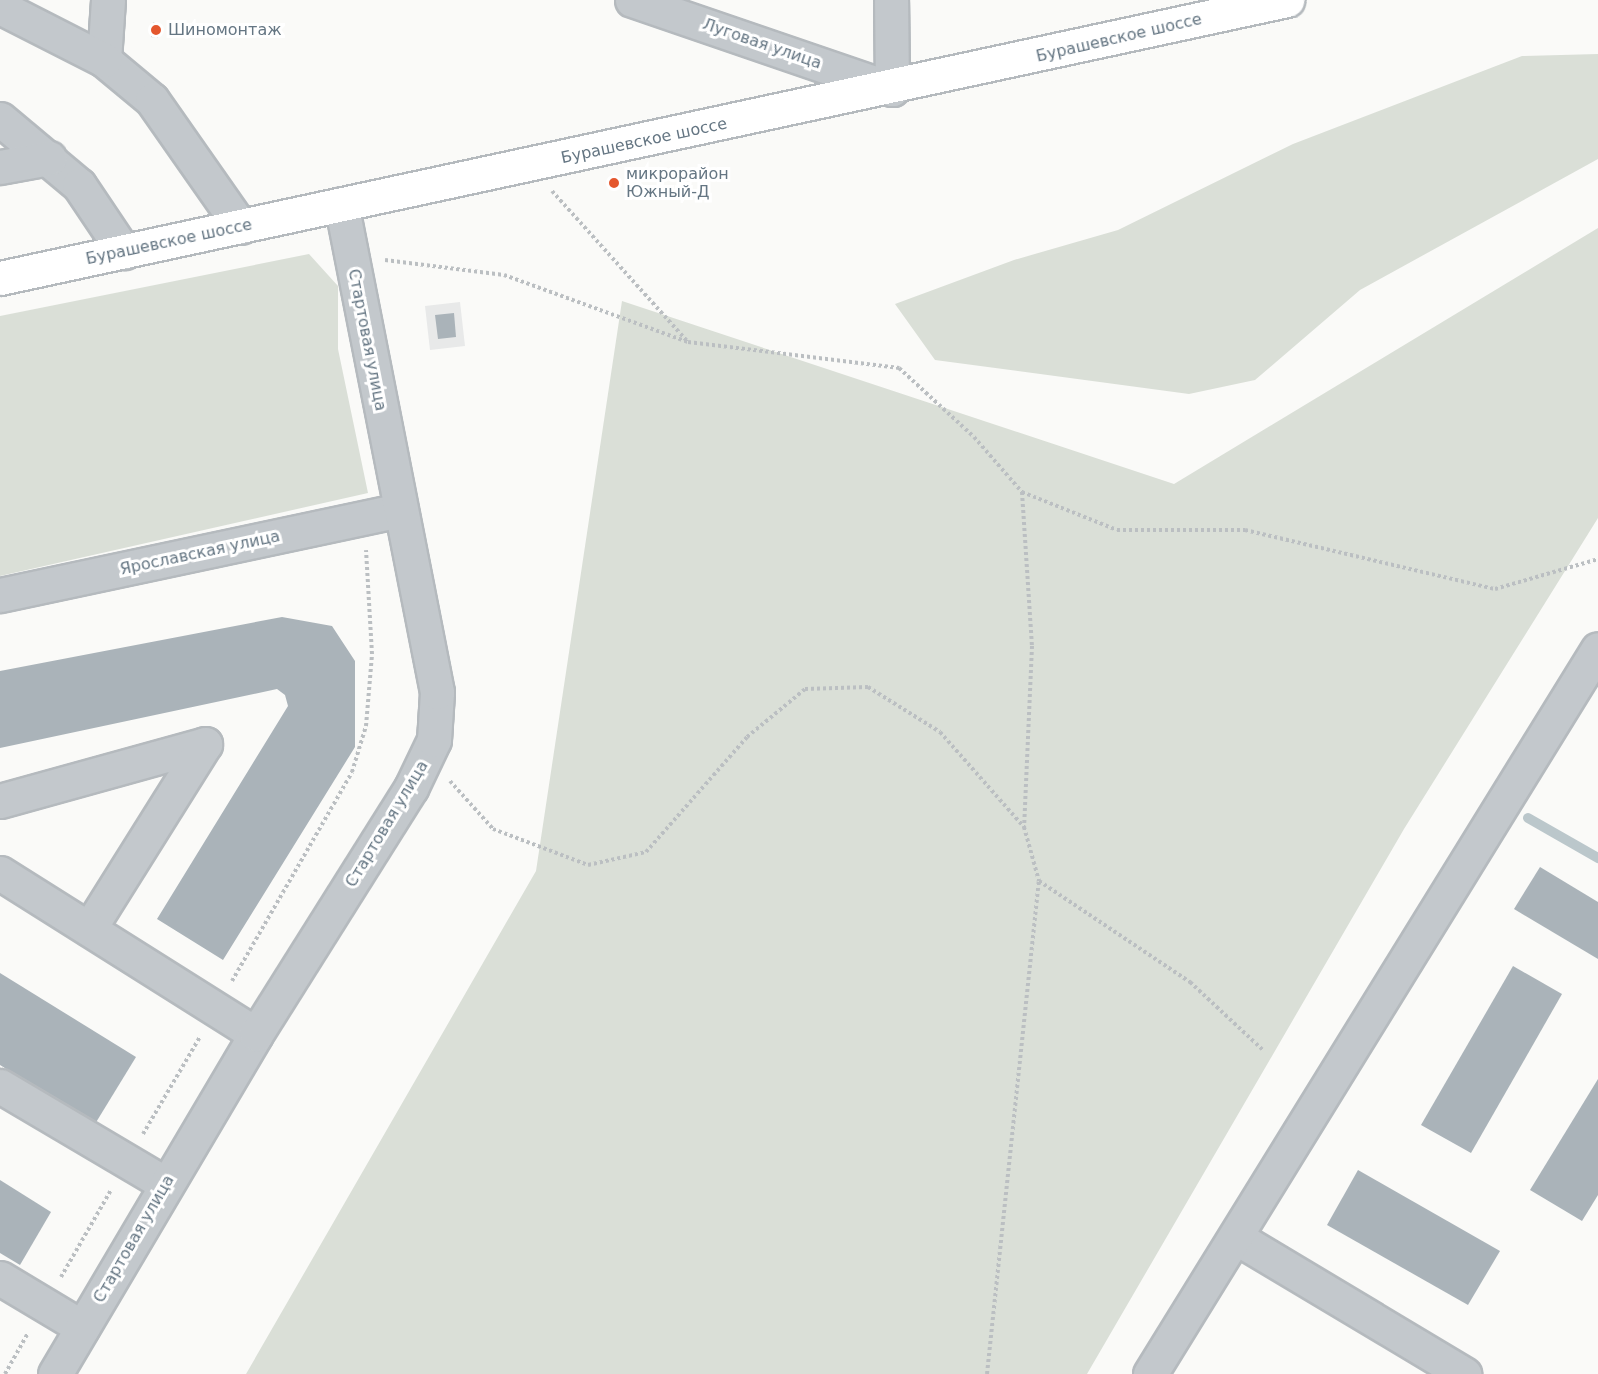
<!DOCTYPE html>
<meta charset="utf-8">
<style>
body{margin:0}
#map{position:relative;width:1598px;height:1374px;overflow:hidden;background:#fafaf8;font-family:"DejaVu Sans",sans-serif}
div>[style]{position:absolute}
.built>*{inset:0;background:#e8e9e9}
.green>*{inset:0;background:#dadfd7}
.stream>*{height:10px;margin:-5px;padding:0 5px;transform-origin:5px;border-radius:5px;background:#bbc7cb}
.building>*{inset:0;background:#aab3b9}
.path>*{height:4px;margin-top:-2px;transform-origin:0;background:repeating-linear-gradient(90deg,#bbbfc2 0 3px,transparent 0 6px)}
.roads{filter:drop-shadow(2px 0 #b5babe) drop-shadow(-2px 0 #b5babe) drop-shadow(0 2px #b5babe) drop-shadow(0 -2px #b5babe)}
.minor>*{height:33px;margin:-16.5px;padding:0 16.5px;transform-origin:16.5px;border-radius:16.5px;background:#c3c8cc}
.major>*{height:33px;margin:-16.5px;padding:0 16.5px;transform-origin:16.5px;border-radius:16.5px;background:#fff}
.dots>*{width:16px;height:16px;translate:-50% -50%;box-sizing:border-box;border:3px solid #fff;border-radius:50%}
span{translate:-50% -50%;white-space:nowrap;text-align:center;line-height:1.15;-webkit-text-stroke:6px #fff;paint-order:stroke}
.poi-label{font-size:16px;color:#657683}
.left{translate:0 -50%;text-align:left}
.street-label{font-size:16px;color:#657683}
</style>
<div id="map">
<div class="built">
<i style="clip-path:polygon(460px 302px,465px 346px,430px 350px,425px 306px)"></i>
</div>
<div class="green">
<i style="clip-path:polygon(1598px 54px,1598px 159px,1360px 290px,1255px 380px,1189px 394px,935px 360px,895px 304px,1014px 260px,1118px 230px,1293px 144px,1522px 56px)"></i>
<i style="clip-path:polygon(1598px 228px,1598px 518px,1404px 829px,1087px 1374px,246px 1374px,536px 871px,622px 301px,1174px 484px)"></i>
<i style="clip-path:polygon(309px 254px,338px 286px,338px 349px,368px 493px,0 576px,0 316px)"></i>
</div>
<div class="stream">
<i style="left:1528px;top:818px;width:81px;rotate:29.7deg"></i>
</div>
<div class="building">
<i style="clip-path:polygon(153px 22px,160px 24px,158px 38px,151px 37px)"></i>
<i style="clip-path:polygon(454px 313px,456px 337px,438px 339px,435px 315px)"></i>
<i style="clip-path:polygon(282px 617px,332px 626px,355px 661px,355px 747px,223px 960px,157px 919px,288px 706px,285px 695px,277px 689px,0 748px,0 671px)"></i>
<i style="clip-path:polygon(1540px 867px,1598px 902px,1598px 959px,1514px 909px)"></i>
<i style="clip-path:polygon(1513px 966px,1562px 994px,1471px 1153px,1421px 1125px)"></i>
<i style="clip-path:polygon(0 973px,136px 1057px,95px 1124px,0 1065px)"></i>
<i style="clip-path:polygon(1598px 1079px,1598px 1195px,1582px 1221px,1530px 1190px)"></i>
<i style="clip-path:polygon(1358px 1170px,1500px 1251px,1468px 1305px,1327px 1225px)"></i>
<i style="clip-path:polygon(0 1180px,51px 1212px,20px 1265px,0 1253px)"></i>
</div>
<div class="path">
<i style="left:552px;top:191px;width:203px;rotate:48deg"></i>
<i style="left:385px;top:260px;width:120px;rotate:7.2deg"></i>
<i style="left:504px;top:275px;width:196px;rotate:20deg"></i>
<i style="left:688px;top:342px;width:213px;rotate:7deg"></i>
<i style="left:899px;top:368px;width:102px;rotate:42.6deg"></i>
<i style="left:974px;top:437px;width:73px;rotate:48.9deg"></i>
<i style="left:1022px;top:492px;width:102px;rotate:21.8deg"></i>
<i style="left:1117px;top:530px;width:128px"></i>
<i style="left:1245px;top:530px;width:257px;rotate:13.3deg"></i>
<i style="left:1495px;top:589px;width:107px;rotate:-16.2deg"></i>
<i style="left:1022px;top:492px;width:154px;rotate:86.3deg"></i>
<i style="left:1032px;top:646px;width:181px;rotate:92.5deg"></i>
<i style="left:1024px;top:827px;width:56px;rotate:74.5deg"></i>
<i style="left:1039px;top:881px;width:182px;rotate:33.8deg"></i>
<i style="left:1190px;top:982px;width:101px;rotate:43deg"></i>
<i style="left:450px;top:781px;width:64px;rotate:48.1deg"></i>
<i style="left:493px;top:829px;width:102px;rotate:20.8deg"></i>
<i style="left:588px;top:865px;width:59px;rotate:-12.6deg"></i>
<i style="left:646px;top:852px;width:153px;rotate:-48.7deg"></i>
<i style="left:747px;top:737px;width:75px;rotate:-39.6deg"></i>
<i style="left:805px;top:689px;width:63px;rotate:-1.8deg"></i>
<i style="left:868px;top:687px;width:85px;rotate:32deg"></i>
<i style="left:940px;top:732px;width:127px;rotate:48.5deg"></i>
<i style="left:232px;top:981px;width:241px;rotate:-60.1deg"></i>
<i style="left:352px;top:772px;width:48px;rotate:-73.1deg"></i>
<i style="left:366px;top:726px;width:72px;rotate:-85.2deg"></i>
<i style="left:372px;top:654px;width:104px;rotate:-93.3deg"></i>
<i style="left:143px;top:1134px;width:113px;rotate:-59.6deg"></i>
<i style="left:61px;top:1277px;width:100px;rotate:-60.1deg"></i>
<i style="left:5px;top:1374px;width:47px;rotate:-60.7deg"></i>
<i style="left:987px;top:1374px;width:496px;rotate:-84deg"></i>
</div>
<div class="roads">
<div class="minor">
<i style="left:108px;top:0;width:60px;rotate:93.8deg"></i>
<i style="left:104px;top:60px;width:62px;rotate:39.8deg"></i>
<i style="left:152px;top:100px;width:155px;rotate:55deg"></i>
<i style="left:632px;top:0;width:275px;rotate:18.9deg"></i>
<i style="left:892px;top:89px;width:89px;rotate:-90.6deg"></i>
<i style="left:0;top:7px;width:117px;rotate:27deg"></i>
<i style="left:0;top:119px;width:103px;rotate:39.9deg"></i>
<i style="left:79px;top:185px;width:81px;rotate:56.1deg"></i>
<i style="left:0;top:167px;width:50px;rotate:-10.4deg"></i>
<i style="left:0;top:595px;width:409px;rotate:-12deg"></i>
<i style="left:0;top:801px;width:213px;rotate:-15.5deg"></i>
<i style="left:205px;top:744px;width:218px;rotate:122.1deg"></i>
<i style="left:0;top:873px;width:302px;rotate:32.2deg"></i>
<i style="left:0;top:1086px;width:193px;rotate:30.6deg"></i>
<i style="left:1237px;top:1238px;width:265px;rotate:30.9deg"></i>
<i style="left:0;top:1278px;width:96px;rotate:30.9deg"></i>
<i style="left:55px;top:1374px;width:395px;rotate:-59.4deg"></i>
<i style="left:256px;top:1034px;width:291px;rotate:-57.8deg"></i>
<i style="left:411px;top:788px;width:53px;rotate:-64.4deg"></i>
<i style="left:434px;top:740px;width:48px;rotate:-86.4deg"></i>
<i style="left:437px;top:692px;width:497px;rotate:-101.1deg"></i>
<i style="left:1150px;top:1374px;width:852px;rotate:-58.29deg"></i>
</div>
<div class="major">
<i style="left:0;top:278px;width:1317px;rotate:-12.19deg"></i>
</div>
</div>
<div class="dots">
<i style="left:156px;top:30px;background:#e4572e"></i>
<i style="left:614px;top:183px;background:#e4572e"></i>
</div>
<div class="poi-label">
<span class="left" style="left:168px;top:30px">Шиномонтаж</span>
<span class="left" style="left:626px;top:183px">микрорайон<br>Южный-Д</span>
</div>
<div class="street-label">
<span style="left:1119px;top:38px;rotate:-13deg">Бурашевское шоссе</span>
<span style="left:762px;top:44px;rotate:19deg">Луговая улица</span>
<span style="left:644px;top:141px;rotate:-12deg">Бурашевское шоссе</span>
<span style="left:169px;top:242px;rotate:-12deg">Бурашевское шоссе</span>
<span style="left:367px;top:340px;rotate:79deg">Стартовая улица</span>
<span style="left:200px;top:553px;rotate:-12deg">Ярославская улица</span>
<span style="left:387px;top:824px;rotate:-59deg">Стартовая улица</span>
<span style="left:134px;top:1239px;rotate:-60deg">Стартовая улица</span>
</div>
</div>
